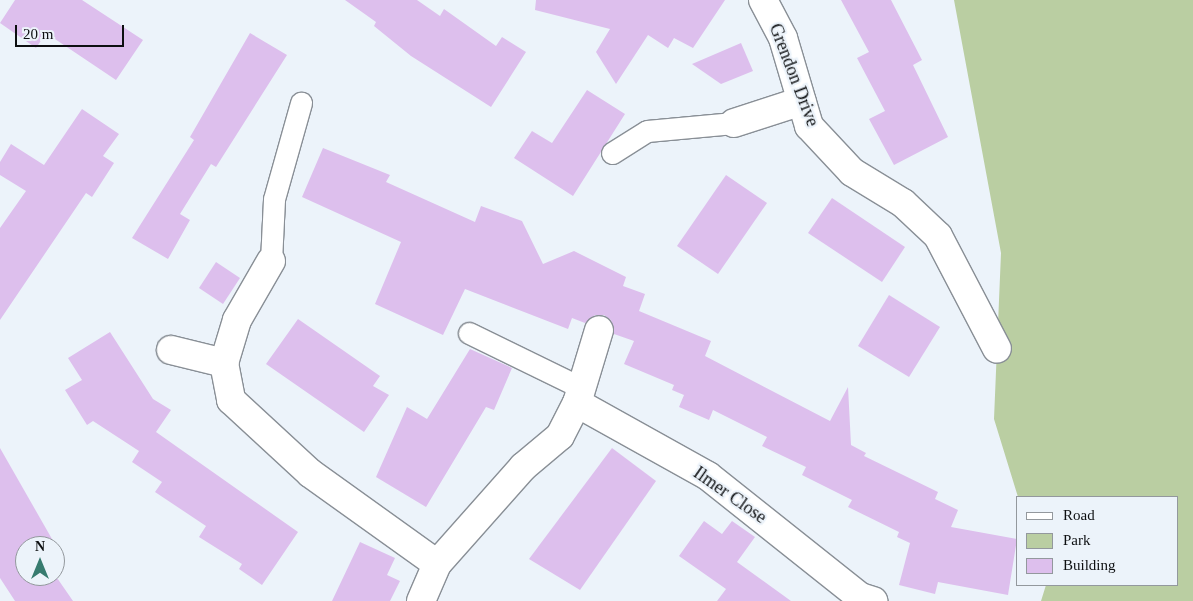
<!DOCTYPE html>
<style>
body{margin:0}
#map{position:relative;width:1193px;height:601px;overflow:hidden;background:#ecf3fa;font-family:Georgia,serif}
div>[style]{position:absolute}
.green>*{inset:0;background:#bacea2}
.building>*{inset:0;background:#ddbfed}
.roads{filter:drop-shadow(1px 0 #898f96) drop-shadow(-1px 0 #898f96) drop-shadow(0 1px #898f96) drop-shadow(0 -1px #898f96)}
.service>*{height:21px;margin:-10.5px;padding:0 10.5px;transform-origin:10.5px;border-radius:10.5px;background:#fff}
.minor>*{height:28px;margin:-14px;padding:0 14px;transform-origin:14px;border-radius:14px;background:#fff}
span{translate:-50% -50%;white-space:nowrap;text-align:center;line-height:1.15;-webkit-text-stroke:4.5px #ecf3fa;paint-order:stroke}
.street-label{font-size:18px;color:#0d0f11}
.legend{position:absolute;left:1016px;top:496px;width:162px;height:90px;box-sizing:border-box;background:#ecf3fa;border:1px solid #93989d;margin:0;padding:6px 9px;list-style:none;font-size:15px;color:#0d0f11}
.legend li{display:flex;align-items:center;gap:10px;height:25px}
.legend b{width:25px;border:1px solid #93989d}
.north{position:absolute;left:15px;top:536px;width:50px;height:50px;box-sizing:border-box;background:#ecf3fa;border:1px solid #93989d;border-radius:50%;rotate:0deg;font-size:14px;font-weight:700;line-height:20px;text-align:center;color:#0d0f11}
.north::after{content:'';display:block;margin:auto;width:18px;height:22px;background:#377b6f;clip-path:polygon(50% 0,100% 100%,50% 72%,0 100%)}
.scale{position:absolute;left:15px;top:25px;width:109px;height:22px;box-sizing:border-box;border:2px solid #0d0f11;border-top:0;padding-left:6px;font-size:15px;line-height:18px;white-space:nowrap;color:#0d0f11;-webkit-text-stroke:4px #ecf3fa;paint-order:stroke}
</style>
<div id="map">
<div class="green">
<i style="clip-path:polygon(954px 0,1193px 0,1193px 601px,1041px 601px,1046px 585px,1177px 585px,1177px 497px,1018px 497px,994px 419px,1001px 253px)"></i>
</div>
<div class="building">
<i style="clip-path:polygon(15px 0,82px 0,143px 40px,116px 80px,46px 33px,36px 48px,0 23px)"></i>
<i style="clip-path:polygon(345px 0,417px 0,440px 16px,444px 9px,496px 46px,502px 37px,526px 52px,491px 107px,411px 56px,374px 26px,376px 22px)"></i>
<i style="clip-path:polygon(536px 0,725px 0,693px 48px,674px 38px,668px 48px,648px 35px,616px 84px,596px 52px,610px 29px,535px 10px)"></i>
<i style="clip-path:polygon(841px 0,891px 0,922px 60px,913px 65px,948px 137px,894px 165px,869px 119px,885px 111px,857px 58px,869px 52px)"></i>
<i style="clip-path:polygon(250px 33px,287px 55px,216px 167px,211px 164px,180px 214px,190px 220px,168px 259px,132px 238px,194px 140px,190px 137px)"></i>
<i style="clip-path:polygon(741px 43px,753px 71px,721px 84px,692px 64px)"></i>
<i style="clip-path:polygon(587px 90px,625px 114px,573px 196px,514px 158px,532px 131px,552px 143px)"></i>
<i style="clip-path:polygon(82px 109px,119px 134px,103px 156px,114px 163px,92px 197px,86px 193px,0 320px,0 228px,26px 191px,0 175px,0 162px,11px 144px,44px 165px)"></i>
<i style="clip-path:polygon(323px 148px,390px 175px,386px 182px,475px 222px,481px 206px,522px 221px,543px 264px,574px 251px,626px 277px,623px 286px,645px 294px,639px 311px,711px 341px,705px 356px,830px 421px,848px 387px,851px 445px,866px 453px,864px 456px,938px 492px,935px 499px,958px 510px,951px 527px,1017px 539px,1008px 595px,938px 582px,935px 594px,899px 585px,910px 543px,897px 537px,899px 532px,848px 507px,852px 500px,802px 475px,806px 467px,762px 446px,767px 437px,713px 410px,709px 420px,679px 407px,684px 395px,672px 390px,674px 385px,624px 364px,634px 341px,614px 334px,611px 320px,604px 315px,595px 315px,585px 323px,572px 318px,568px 329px,465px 289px,443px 335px,375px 304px,401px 242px,302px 197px)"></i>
<i style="clip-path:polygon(726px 175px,767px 203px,718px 274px,677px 246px)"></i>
<i style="clip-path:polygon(832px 198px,905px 247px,882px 282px,808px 233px)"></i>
<i style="clip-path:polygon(216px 262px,240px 278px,223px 304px,199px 288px)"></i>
<i style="clip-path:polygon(889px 295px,940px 327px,909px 377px,858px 346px)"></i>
<i style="clip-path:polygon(298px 319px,380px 376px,373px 386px,389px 395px,364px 432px,266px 364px)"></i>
<i style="clip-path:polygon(110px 332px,153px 399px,171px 410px,156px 432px,298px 532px,262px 585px,239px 569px,242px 564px,199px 537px,206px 526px,155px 492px,162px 482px,132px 462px,139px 451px,93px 421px,87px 425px,65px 390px,82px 380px,68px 358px)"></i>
<i style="clip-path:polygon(470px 349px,512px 368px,494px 410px,486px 407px,426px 507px,376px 477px,407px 407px,427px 419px)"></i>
<i style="clip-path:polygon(0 448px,56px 546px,25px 546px,25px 576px,55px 575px,73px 601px,15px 601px,0 578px)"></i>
<i style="clip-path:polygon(612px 448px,656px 481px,580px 590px,529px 559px)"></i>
<i style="clip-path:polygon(704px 521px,722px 534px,732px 521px,755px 537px,737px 562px,791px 601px,717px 601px,726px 589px,679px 556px)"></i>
<i style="clip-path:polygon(360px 542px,395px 558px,387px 575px,400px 581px,390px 601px,332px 601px)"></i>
</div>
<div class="roads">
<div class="service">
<i style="left:612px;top:153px;width:41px;rotate:-32.2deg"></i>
<i style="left:647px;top:131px;width:87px;rotate:-5.3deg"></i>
<i style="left:271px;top:261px;width:62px;rotate:-87.2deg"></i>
<i style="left:274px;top:199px;width:100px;rotate:-74.3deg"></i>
<i style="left:469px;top:333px;width:126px;rotate:26deg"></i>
</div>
<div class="minor">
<i style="left:763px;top:0;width:43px;rotate:62.2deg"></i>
<i style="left:783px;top:38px;width:92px;rotate:73.5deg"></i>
<i style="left:809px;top:126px;width:63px;rotate:46.9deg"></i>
<i style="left:852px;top:172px;width:60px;rotate:31.3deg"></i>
<i style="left:903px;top:203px;width:48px;rotate:43.3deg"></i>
<i style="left:938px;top:236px;width:127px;rotate:62.4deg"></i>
<i style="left:734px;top:123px;width:71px;rotate:-17.9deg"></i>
<i style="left:271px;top:261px;width:68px;rotate:120deg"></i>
<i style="left:237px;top:320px;width:45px;rotate:106.8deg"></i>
<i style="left:224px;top:363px;width:38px;rotate:79deg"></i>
<i style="left:231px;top:400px;width:108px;rotate:42.7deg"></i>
<i style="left:310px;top:473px;width:156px;rotate:35.6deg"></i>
<i style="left:171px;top:350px;width:55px;rotate:13.8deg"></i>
<i style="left:577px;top:403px;width:150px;rotate:29.1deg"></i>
<i style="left:708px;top:476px;width:194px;rotate:38.5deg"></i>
<i style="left:860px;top:597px;width:14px;rotate:17deg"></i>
<i style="left:421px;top:601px;width:40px;rotate:-66.6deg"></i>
<i style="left:437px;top:564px;width:130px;rotate:-48.4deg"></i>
<i style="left:523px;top:467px;width:48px;rotate:-40deg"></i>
<i style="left:560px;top:436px;width:37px;rotate:-63deg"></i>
<i style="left:577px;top:403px;width:76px;rotate:-73.2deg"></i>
</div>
</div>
<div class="street-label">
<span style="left:794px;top:75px;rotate:69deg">Grendon Drive</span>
<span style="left:730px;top:495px;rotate:35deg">Ilmer Close</span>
</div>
<ul class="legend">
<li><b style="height:6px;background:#fff"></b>Road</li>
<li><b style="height:14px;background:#bacea2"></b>Park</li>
<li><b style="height:14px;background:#ddbfed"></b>Building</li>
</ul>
<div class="north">N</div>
<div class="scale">20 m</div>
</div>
